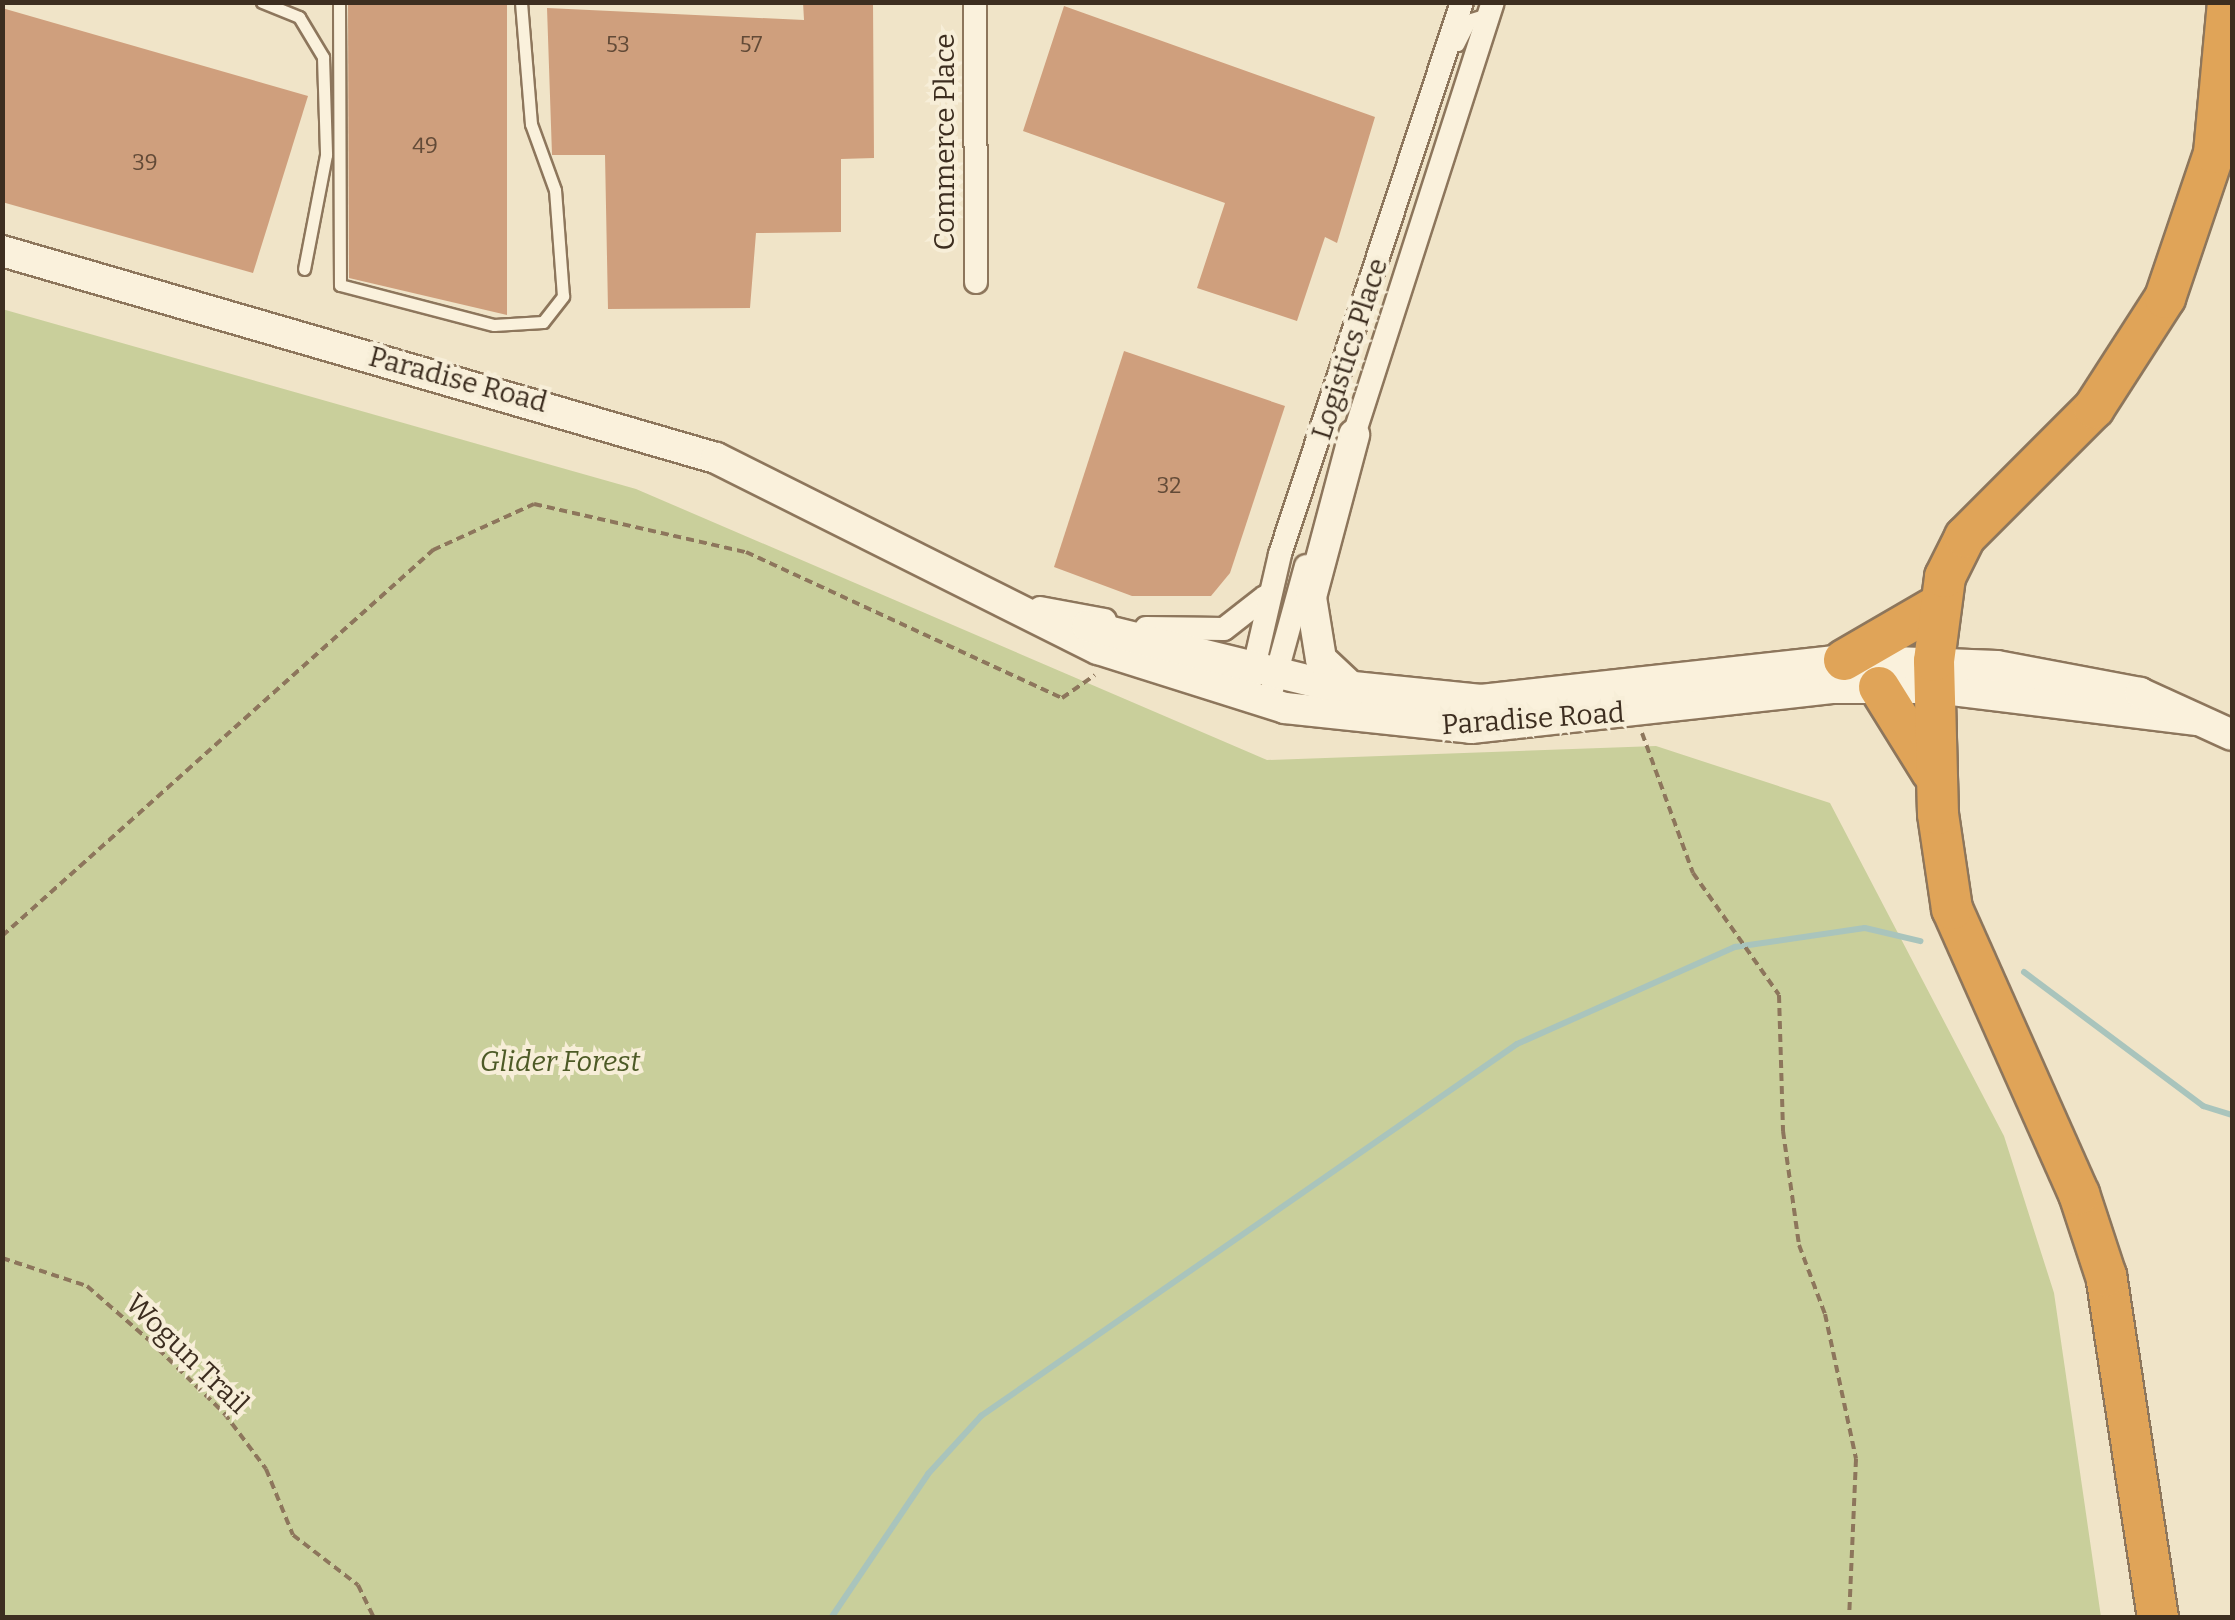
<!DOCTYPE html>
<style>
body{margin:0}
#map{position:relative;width:2235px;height:1620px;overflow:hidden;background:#f0e4c8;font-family:Bitter,serif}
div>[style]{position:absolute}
.green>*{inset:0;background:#c9cf9b}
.stream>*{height:6px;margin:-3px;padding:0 3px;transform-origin:3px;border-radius:3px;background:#a9c4bc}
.building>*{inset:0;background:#cf9f7d}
.path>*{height:4px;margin-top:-2px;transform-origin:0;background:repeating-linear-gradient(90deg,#8d765c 0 8px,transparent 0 13px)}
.roads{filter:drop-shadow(2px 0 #8d765c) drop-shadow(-2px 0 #8d765c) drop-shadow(0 2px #8d765c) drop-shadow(0 -2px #8d765c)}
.lane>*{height:11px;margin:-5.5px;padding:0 5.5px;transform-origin:5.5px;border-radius:5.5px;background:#faf1dc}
.street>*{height:22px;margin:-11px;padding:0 11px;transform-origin:11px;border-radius:11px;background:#faf1dc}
.secondary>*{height:30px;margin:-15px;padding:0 15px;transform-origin:15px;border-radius:15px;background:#faf1dc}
.highway>*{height:40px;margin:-20px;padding:0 20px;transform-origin:20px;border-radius:20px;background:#e0a458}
span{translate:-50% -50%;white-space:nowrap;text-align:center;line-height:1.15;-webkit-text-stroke:8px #f7eed8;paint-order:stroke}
.number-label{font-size:22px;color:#624a37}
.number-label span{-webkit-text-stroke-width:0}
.street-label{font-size:28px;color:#3d2e20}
.park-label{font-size:28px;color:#4d5a26;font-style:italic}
.frame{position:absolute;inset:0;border:5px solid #3d2e20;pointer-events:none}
</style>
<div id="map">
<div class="green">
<i style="clip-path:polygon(2px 309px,636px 489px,1267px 760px,1656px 746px,1830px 803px,2004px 1136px,2054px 1293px,2101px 1617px,3px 1617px)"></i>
</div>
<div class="stream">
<i style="left:2024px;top:972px;width:224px;rotate:36.8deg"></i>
<i style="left:2203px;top:1106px;width:30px;rotate:17deg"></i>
<i style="left:831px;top:1618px;width:174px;rotate:-56deg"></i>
<i style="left:928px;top:1474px;width:79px;rotate:-47.6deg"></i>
<i style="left:981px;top:1416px;width:652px;rotate:-34.76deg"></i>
<i style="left:1517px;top:1044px;width:239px;rotate:-24deg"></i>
<i style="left:1735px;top:947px;width:131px;rotate:-8.3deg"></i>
<i style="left:1865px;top:928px;width:57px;rotate:13.3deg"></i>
</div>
<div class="building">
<i style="clip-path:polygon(348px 2px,507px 2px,507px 315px,349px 278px)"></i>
<i style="clip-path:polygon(803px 2px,873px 2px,874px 158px,841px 159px,841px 232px,756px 233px,750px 308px,608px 309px,605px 155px,552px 155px,547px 8px,804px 20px)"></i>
<i style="clip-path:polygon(1064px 6px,1375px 117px,1337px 243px,1325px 237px,1297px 321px,1197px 288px,1225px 203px,1023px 131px)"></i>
<i style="clip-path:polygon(2px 8px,308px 96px,253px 273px,2px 202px)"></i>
<i style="clip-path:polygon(1124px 351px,1285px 406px,1230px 573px,1211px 596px,1132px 596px,1054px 567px)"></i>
</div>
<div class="path">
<i style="left:1642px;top:733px;width:149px;rotate:70deg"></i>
<i style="left:1693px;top:873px;width:149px;rotate:54.8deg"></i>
<i style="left:1779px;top:995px;width:136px;rotate:88.3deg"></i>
<i style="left:1783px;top:1131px;width:115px;rotate:82deg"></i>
<i style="left:1799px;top:1245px;width:74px;rotate:69.4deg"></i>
<i style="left:1825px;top:1314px;width:148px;rotate:77.9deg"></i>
<i style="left:1856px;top:1459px;width:159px;rotate:92.5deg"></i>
<i style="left:2px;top:936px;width:579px;rotate:-41.85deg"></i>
<i style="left:433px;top:550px;width:111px;rotate:-24.5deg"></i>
<i style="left:534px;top:504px;width:217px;rotate:12.8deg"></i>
<i style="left:746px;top:552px;width:348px;rotate:24.8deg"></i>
<i style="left:1062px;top:698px;width:40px;rotate:-34.9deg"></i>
<i style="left:2px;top:1258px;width:89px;rotate:18.2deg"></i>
<i style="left:87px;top:1286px;width:82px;rotate:41.1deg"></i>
<i style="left:149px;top:1340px;width:105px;rotate:44.2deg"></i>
<i style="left:224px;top:1413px;width:70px;rotate:53.1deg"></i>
<i style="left:266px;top:1469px;width:71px;rotate:67.8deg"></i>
<i style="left:293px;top:1535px;width:82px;rotate:37.6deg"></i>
<i style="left:358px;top:1585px;width:37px;rotate:64deg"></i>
</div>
<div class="roads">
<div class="lane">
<i style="left:262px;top:2px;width:40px;rotate:22deg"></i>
<i style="left:299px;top:17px;width:47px;rotate:59deg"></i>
<i style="left:323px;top:57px;width:98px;rotate:88.2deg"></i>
<i style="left:326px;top:155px;width:116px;rotate:100.9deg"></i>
<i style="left:339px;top:2px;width:283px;rotate:89.8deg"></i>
<i style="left:340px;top:285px;width:159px;rotate:14.6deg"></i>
<i style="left:494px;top:325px;width:49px;rotate:-3.5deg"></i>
<i style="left:543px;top:322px;width:33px;rotate:-52deg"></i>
<i style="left:563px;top:296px;width:106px;rotate:-94.3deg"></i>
<i style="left:555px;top:190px;width:70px;rotate:-110deg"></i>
<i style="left:531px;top:124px;width:122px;rotate:-94.7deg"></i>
<i style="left:1458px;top:45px;width:29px;rotate:-63deg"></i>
<i style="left:1471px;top:19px;width:17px;rotate:-17deg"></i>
</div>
<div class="street">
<i style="left:975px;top:2px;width:280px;rotate:89.8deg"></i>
<i style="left:1350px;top:447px;width:467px;rotate:-72.2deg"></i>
<i style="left:1040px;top:608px;width:66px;rotate:10.5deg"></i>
<i style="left:1146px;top:628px;width:78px;rotate:0.7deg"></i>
<i style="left:1224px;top:629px;width:52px;rotate:-38deg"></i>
<i style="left:1251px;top:680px;width:129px;rotate:-77deg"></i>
<i style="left:1280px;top:554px;width:581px;rotate:-71.75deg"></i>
<i style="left:1268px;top:704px;width:143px;rotate:-74.6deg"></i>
</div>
<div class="secondary">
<i style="left:2px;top:251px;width:743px;rotate:16.17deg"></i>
<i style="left:716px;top:458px;width:427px;rotate:26.6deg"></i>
<i style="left:1098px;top:649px;width:196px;rotate:17.5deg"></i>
<i style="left:1285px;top:708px;width:187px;rotate:6.1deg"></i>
<i style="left:1471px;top:728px;width:365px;rotate:-6.3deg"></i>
<i style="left:1834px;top:688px;width:102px"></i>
<i style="left:1936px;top:688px;width:263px;rotate:7deg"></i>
<i style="left:1087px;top:626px;width:244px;rotate:13.8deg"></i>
<i style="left:1324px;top:684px;width:158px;rotate:5.8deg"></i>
<i style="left:1481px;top:700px;width:365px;rotate:-6.3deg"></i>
<i style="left:1844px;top:660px;width:153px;rotate:2.2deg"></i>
<i style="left:1997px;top:666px;width:146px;rotate:10.7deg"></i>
<i style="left:2140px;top:693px;width:101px;rotate:24.5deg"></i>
<i style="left:1354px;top:690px;width:45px;rotate:-136.8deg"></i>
<i style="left:1321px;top:659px;width:63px;rotate:-99.2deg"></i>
<i style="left:1311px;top:597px;width:168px;rotate:-75.1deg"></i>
</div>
<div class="highway">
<i style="left:1844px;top:660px;width:110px;rotate:-30.1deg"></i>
<i style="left:1879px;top:687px;width:100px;rotate:58.1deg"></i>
<i style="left:2158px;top:1618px;width:346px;rotate:-98.6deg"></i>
<i style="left:2106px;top:1276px;width:86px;rotate:-108.2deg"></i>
<i style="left:2079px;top:1194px;width:312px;rotate:-114deg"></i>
<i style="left:1952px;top:909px;width:96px;rotate:-98.4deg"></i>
<i style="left:1938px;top:814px;width:153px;rotate:-91.5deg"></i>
<i style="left:1934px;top:661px;width:85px;rotate:-82.5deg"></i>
<i style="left:1945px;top:577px;width:45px;rotate:-63.4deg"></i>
<i style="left:1965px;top:537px;width:182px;rotate:-45deg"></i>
<i style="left:2094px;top:408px;width:131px;rotate:-57.2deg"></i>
<i style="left:2165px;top:298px;width:153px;rotate:-71.3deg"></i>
<i style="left:2214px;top:153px;width:152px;rotate:-84.7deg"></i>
</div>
</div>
<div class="number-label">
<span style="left:618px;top:45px">53</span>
<span style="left:751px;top:45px">57</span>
<span style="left:425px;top:146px">49</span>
<span style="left:145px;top:163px">39</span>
<span style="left:1169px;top:486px">32</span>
</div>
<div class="street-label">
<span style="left:945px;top:142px;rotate:-90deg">Commerce Place</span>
<span style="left:1350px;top:349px;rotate:-72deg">Logistics Place</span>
<span style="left:458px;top:380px;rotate:15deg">Paradise Road</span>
<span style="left:1533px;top:719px;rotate:-4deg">Paradise Road</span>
<span style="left:187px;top:1354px;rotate:44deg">Wogun Trail</span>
</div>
<div class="park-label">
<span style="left:560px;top:1062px">Glider Forest</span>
</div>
<div class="frame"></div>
</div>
